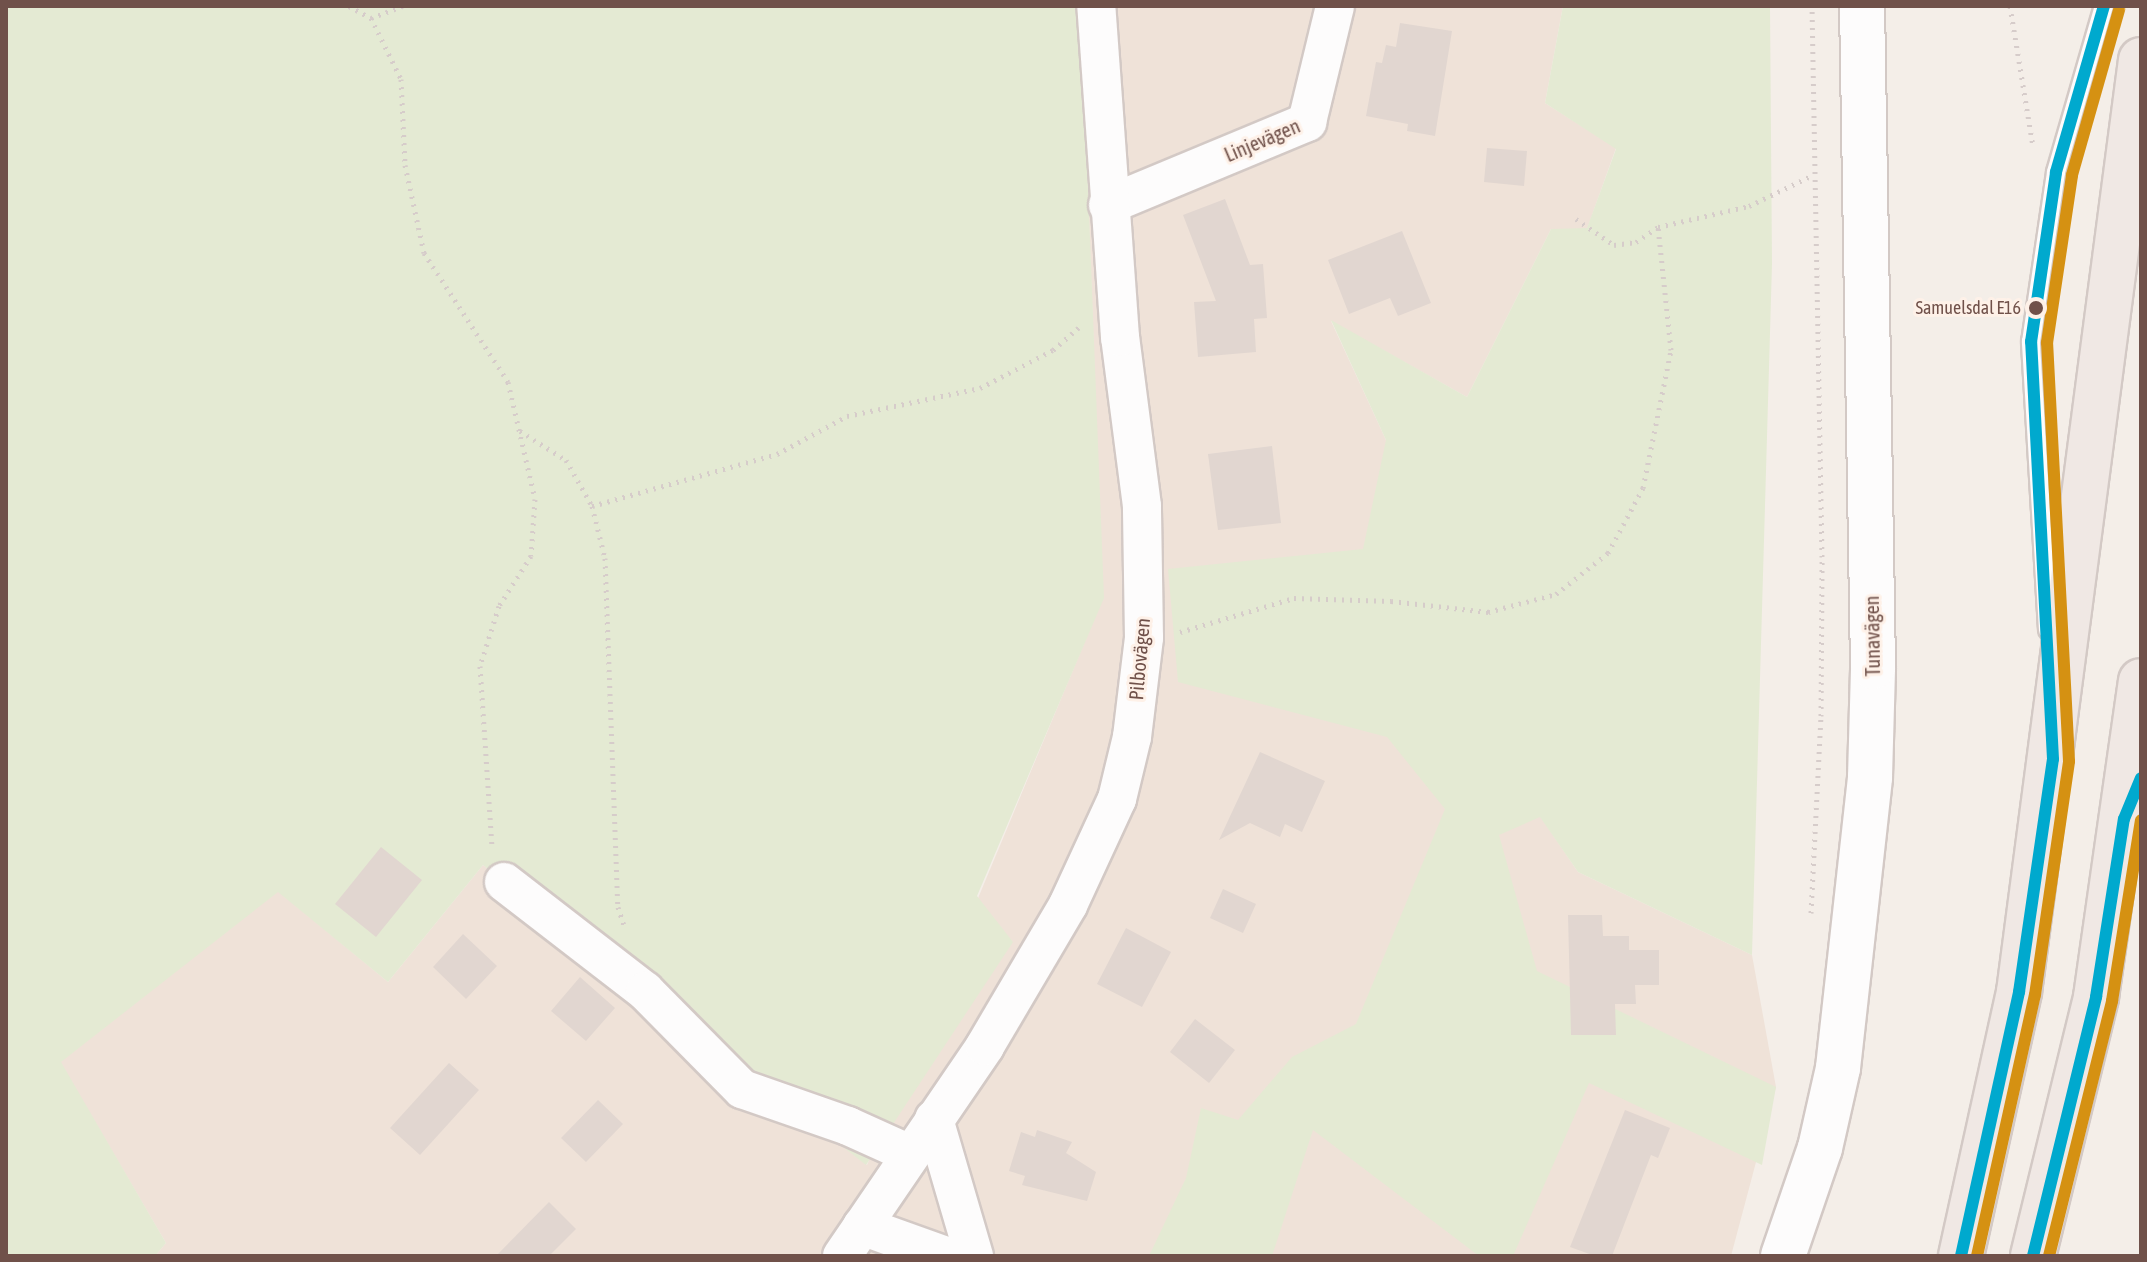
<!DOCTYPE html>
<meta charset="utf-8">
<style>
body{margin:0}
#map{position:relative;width:2147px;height:1262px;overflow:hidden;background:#f4eee8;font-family:"Asap Condensed",sans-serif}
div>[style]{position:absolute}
.residential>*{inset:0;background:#efe2d8}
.green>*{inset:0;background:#e4ead3}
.building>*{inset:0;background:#e1d6d0}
.path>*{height:5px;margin-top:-2.5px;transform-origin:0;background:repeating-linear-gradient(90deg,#d6ccca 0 2px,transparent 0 8px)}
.roads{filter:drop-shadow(2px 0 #d3c9c5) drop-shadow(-2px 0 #d3c9c5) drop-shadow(0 2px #d3c9c5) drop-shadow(0 -2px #d3c9c5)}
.service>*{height:18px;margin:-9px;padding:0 9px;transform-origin:9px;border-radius:9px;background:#fdfcfc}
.minor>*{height:38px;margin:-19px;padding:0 19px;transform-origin:19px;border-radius:19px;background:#fdfcfc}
.tertiary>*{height:44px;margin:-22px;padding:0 22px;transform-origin:22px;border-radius:22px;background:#fdfcfc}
.trunk>*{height:44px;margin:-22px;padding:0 22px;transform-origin:22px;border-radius:22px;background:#f0e8e4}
.bus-1>*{height:12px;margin:-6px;padding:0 6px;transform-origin:6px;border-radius:6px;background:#00a9ce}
.bus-2>*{height:12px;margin:-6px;padding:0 6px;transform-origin:6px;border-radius:6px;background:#d59112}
.dots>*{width:22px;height:22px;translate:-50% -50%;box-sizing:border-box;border:4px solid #fef1e8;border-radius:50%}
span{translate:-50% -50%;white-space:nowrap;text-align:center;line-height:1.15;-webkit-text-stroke:6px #fef1e8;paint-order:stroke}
.bus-label{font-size:18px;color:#70514a}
.right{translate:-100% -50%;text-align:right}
.street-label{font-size:20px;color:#70514a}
.frame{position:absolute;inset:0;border:8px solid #70514a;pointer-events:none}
</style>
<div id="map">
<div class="residential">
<i style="clip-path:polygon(1081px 6px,1563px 6px,1545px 103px,1616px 148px,1587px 229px,1551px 229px,1467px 397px,1331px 321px,1386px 440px,1540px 816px,1578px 872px,1752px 955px,1776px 1087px,1731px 1256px,155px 1256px,166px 1243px,60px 1062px,278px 891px,388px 982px,483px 865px,867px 1165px,1103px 598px)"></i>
</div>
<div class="green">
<i style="clip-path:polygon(6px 6px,1081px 6px,1104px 598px,977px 896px,1013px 942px,866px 1165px,483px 865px,388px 982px,278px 892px,61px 1062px,166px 1243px,155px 1256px,6px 1256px)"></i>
<i style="clip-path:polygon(1563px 6px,1770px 6px,1772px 264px,1752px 955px,1578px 872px,1540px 817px,1499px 835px,1537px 971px,1776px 1087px,1762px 1165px,1589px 1083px,1513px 1256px,1479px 1256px,1313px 1130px,1272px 1256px,1149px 1256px,1186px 1178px,1201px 1108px,1238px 1120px,1292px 1057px,1356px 1024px,1445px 809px,1387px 737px,1178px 682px,1168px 569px,1363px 549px,1386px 440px,1331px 320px,1467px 397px,1551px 229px,1587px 228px,1616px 149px,1545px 103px)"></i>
</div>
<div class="building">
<i style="clip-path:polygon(1400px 23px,1452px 31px,1435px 136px,1407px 131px,1408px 124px,1366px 116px,1376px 62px,1382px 63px,1386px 45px,1396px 47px)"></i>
<i style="clip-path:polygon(1487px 148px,1527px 151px,1524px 186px,1484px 182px)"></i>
<i style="clip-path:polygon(1225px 199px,1250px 265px,1263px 264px,1267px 318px,1254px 319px,1256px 352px,1198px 357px,1194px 302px,1216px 301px,1183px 215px)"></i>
<i style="clip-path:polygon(1402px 231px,1431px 303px,1398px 316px,1390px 298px,1349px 314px,1328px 260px)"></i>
<i style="clip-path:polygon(1272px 446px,1281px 523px,1218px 530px,1208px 454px)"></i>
<i style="clip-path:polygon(1260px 752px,1325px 781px,1302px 832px,1285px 824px,1280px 837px,1250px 823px,1219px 840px)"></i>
<i style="clip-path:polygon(381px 847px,422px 880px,376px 937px,335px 904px)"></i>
<i style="clip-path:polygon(1223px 889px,1256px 904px,1243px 933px,1210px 918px)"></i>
<i style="clip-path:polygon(1568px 915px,1602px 915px,1603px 936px,1629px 936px,1629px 950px,1659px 950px,1659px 985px,1635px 985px,1636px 1004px,1615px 1004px,1616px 1035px,1571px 1035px)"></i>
<i style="clip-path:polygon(1126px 928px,1171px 952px,1142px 1007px,1097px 984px)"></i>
<i style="clip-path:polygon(463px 934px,497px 966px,466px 999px,433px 967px)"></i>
<i style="clip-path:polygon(580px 977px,615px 1008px,586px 1041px,551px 1011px)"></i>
<i style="clip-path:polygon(1195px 1019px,1235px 1050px,1209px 1083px,1170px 1052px)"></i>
<i style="clip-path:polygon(449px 1063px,479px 1090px,420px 1155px,390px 1128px)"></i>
<i style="clip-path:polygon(598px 1100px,623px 1124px,586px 1162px,561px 1138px)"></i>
<i style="clip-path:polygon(1625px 1110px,1670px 1128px,1658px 1158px,1651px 1155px,1612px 1256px,1595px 1256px,1570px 1247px)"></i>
<i style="clip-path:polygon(1037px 1130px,1072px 1142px,1066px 1153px,1096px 1172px,1087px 1201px,1022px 1185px,1025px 1176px,1009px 1171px,1021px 1132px,1035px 1137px)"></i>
<i style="clip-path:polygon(549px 1202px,576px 1229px,549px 1256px,496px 1256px)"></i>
</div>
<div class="path">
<i style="left:349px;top:6px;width:25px;rotate:29deg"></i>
<i style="left:371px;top:18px;width:68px;rotate:63.8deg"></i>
<i style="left:401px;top:79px;width:86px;rotate:87.3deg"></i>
<i style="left:405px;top:165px;width:90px;rotate:77.8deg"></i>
<i style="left:424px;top:253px;width:154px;rotate:56.9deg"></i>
<i style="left:508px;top:382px;width:120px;rotate:77deg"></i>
<i style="left:535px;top:499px;width:57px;rotate:94deg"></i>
<i style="left:531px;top:556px;width:59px;rotate:122.6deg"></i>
<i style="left:499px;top:606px;width:63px;rotate:107.6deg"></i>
<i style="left:480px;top:666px;width:183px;rotate:86.2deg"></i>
<i style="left:2010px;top:6px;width:143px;rotate:80.7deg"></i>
<i style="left:371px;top:18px;width:34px;rotate:-21deg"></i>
<i style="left:1576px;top:219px;width:46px;rotate:34.4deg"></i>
<i style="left:1614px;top:245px;width:22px;rotate:-8deg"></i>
<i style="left:1636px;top:242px;width:27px;rotate:-34deg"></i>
<i style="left:520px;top:431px;width:54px;rotate:32.2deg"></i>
<i style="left:566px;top:460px;width:53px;rotate:60.5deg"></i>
<i style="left:592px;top:506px;width:54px;rotate:76deg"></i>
<i style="left:605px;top:558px;width:349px;rotate:87.9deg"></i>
<i style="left:618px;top:907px;width:20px;rotate:72deg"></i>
<i style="left:592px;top:506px;width:192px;rotate:-15.7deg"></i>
<i style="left:777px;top:454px;width:80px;rotate:-28.5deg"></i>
<i style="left:847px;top:416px;width:136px;rotate:-11.9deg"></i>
<i style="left:980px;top:388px;width:82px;rotate:-27.5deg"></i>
<i style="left:1053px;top:350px;width:37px;rotate:-41deg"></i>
<i style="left:1180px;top:632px;width:119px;rotate:-16.6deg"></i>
<i style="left:1294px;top:598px;width:97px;rotate:1.8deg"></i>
<i style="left:1391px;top:601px;width:98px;rotate:6.5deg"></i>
<i style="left:1488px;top:612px;width:70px;rotate:-14.8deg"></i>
<i style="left:1556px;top:594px;width:66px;rotate:-38.3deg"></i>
<i style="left:1608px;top:553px;width:74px;rotate:-61.7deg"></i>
<i style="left:1643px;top:488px;width:141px;rotate:-78.5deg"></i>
<i style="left:1671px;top:350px;width:124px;rotate:-96deg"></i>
<i style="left:1658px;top:227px;width:93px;rotate:-13deg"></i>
<i style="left:1749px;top:206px;width:71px;rotate:-25.8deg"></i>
<i style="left:1811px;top:913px;width:197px;rotate:-87.1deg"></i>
<i style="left:1821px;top:716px;width:159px;rotate:-89.6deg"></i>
<i style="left:1822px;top:557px;width:551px;rotate:-91.04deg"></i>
</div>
<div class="roads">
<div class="service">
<i style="left:2048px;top:630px;width:289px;rotate:-93.4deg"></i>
<i style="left:2031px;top:342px;width:172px;rotate:-81.6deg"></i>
<i style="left:2056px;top:172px;width:173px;rotate:-73.9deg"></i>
</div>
<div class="minor">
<i style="left:1108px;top:205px;width:216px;rotate:-22.6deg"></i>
<i style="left:1307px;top:122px;width:119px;rotate:-76.4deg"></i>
<i style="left:504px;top:882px;width:178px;rotate:37.7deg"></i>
<i style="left:645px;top:991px;width:138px;rotate:45.3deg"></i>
<i style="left:742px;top:1089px;width:112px;rotate:19.2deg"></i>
<i style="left:848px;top:1126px;width:68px;rotate:24.3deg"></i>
<i style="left:934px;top:1119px;width:143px;rotate:73.7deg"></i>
<i style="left:862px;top:1226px;width:89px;rotate:19.7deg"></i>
<i style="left:842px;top:1256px;width:254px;rotate:-55.7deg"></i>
<i style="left:985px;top:1046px;width:164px;rotate:-59.5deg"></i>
<i style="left:1068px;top:905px;width:117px;rotate:-65.2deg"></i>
<i style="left:1117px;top:799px;width:64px;rotate:-76.4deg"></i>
<i style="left:1132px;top:737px;width:100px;rotate:-83.1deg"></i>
<i style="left:1144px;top:638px;width:132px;rotate:-90.9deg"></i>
<i style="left:1142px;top:506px;width:170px;rotate:-97.4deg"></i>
<i style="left:1120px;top:337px;width:332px;rotate:-94.1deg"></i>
</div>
<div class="tertiary">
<i style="left:1783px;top:1256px;width:114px;rotate:-71.1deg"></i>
<i style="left:1820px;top:1148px;width:82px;rotate:-77.3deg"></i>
<i style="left:1838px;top:1068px;width:293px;rotate:-83.7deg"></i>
<i style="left:1870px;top:777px;width:110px;rotate:-88.4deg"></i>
<i style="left:1873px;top:667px;width:661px;rotate:-90.95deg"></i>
</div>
<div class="trunk">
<i style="left:1961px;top:1256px;width:270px;rotate:-77.6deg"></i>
<i style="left:2019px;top:992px;width:940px;rotate:-82.54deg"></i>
<i style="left:2033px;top:1256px;width:267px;rotate:-76.3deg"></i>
<i style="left:2096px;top:997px;width:319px;rotate:-81.9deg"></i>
</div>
</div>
<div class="bus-1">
<i style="left:1961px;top:1256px;width:270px;rotate:-77.6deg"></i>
<i style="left:2019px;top:992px;width:235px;rotate:-81.7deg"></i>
<i style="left:2053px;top:759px;width:418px;rotate:-93deg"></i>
<i style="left:2031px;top:342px;width:172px;rotate:-81.6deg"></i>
<i style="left:2056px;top:172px;width:173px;rotate:-73.9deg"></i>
<i style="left:2033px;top:1256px;width:267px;rotate:-76.3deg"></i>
<i style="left:2096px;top:997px;width:180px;rotate:-81.1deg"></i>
<i style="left:2124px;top:819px;width:44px;rotate:-67.5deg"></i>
</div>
<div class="bus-2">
<i style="left:1977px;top:1256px;width:267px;rotate:-77.5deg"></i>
<i style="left:2035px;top:995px;width:236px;rotate:-81.7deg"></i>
<i style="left:2069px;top:761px;width:419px;rotate:-93deg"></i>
<i style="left:2047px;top:343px;width:170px;rotate:-81.5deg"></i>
<i style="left:2072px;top:175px;width:172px;rotate:-74.1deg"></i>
<i style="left:2049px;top:1256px;width:263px;rotate:-76.1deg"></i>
<i style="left:2112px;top:1001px;width:183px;rotate:-80.9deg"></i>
</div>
<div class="dots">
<i style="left:2036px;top:308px;background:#70514a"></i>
</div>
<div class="bus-label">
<span class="right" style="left:2021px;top:308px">Samuelsdal E16</span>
</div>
<div class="street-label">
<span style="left:1262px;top:140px;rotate:-23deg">Linjevägen</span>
<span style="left:1872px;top:636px;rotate:-91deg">Tunavägen</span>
<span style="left:1139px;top:659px;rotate:-85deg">Pilbovägen</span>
</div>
<div class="frame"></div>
</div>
